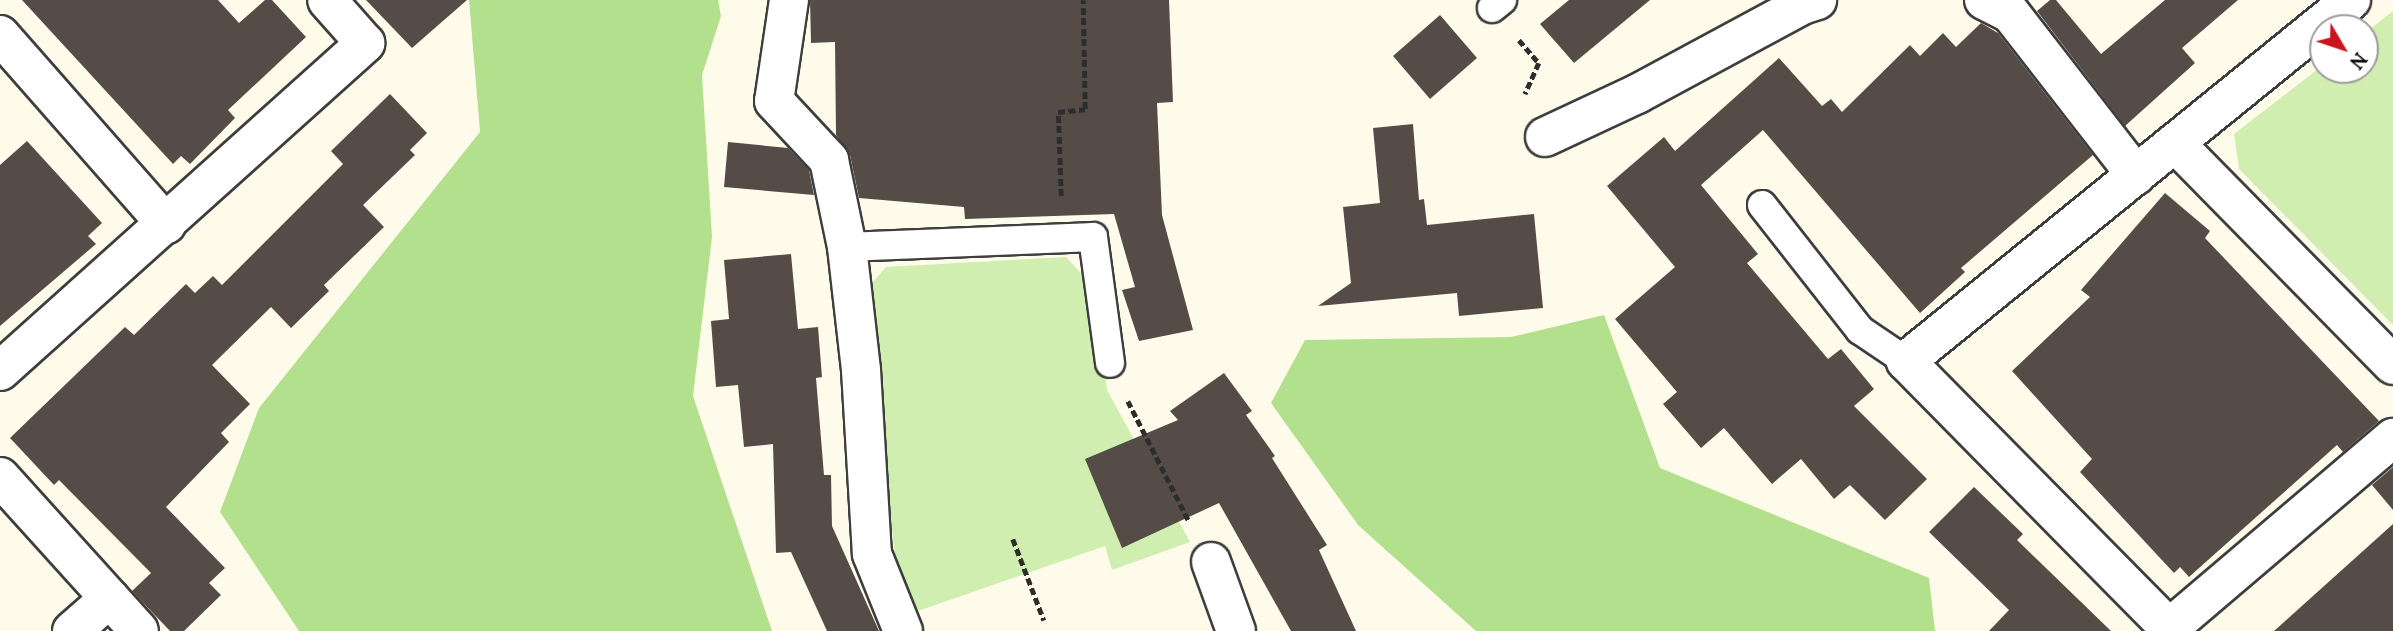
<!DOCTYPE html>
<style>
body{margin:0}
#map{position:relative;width:2393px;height:631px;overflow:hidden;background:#fffbea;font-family:Lora,serif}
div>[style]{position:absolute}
.green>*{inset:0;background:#cfeeaf}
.forest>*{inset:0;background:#b2e08d}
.building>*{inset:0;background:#554c47}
.path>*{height:4.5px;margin-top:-2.25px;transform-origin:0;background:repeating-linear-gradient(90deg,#2d2d2d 0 7px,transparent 0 10.5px)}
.roads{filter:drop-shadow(2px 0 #3e3e3e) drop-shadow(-2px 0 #3e3e3e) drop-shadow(0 2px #3e3e3e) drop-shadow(0 -2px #3e3e3e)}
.service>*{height:28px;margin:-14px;padding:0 14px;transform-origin:14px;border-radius:14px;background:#fff}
.minor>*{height:38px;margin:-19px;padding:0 19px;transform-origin:19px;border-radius:19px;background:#fff}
span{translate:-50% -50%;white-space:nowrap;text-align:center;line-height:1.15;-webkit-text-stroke:7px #fff;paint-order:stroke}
.north{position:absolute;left:2309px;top:14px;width:70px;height:70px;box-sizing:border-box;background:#fff;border:2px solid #9d9d9d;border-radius:50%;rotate:129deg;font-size:19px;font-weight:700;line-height:28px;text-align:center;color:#0b0b0b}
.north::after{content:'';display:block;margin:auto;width:24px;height:32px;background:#ca151d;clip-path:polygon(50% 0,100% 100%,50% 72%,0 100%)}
</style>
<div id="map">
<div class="green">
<i style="clip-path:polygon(2393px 11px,2393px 325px,2239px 169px,2234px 134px,2323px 65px,2323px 70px,2365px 70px,2365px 33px)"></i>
<i style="clip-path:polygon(1066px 257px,1091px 284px,1107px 390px,1190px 542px,1112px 570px,1105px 546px,912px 613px,897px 574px,866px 290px,886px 267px)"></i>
</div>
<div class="forest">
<i style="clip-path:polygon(469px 0,718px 0,721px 16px,702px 75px,712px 237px,693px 396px,772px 631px,299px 631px,220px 512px,259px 408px,480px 132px)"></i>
<i style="clip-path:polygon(1604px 315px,1660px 468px,1929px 578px,1935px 631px,1476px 631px,1358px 525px,1271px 403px,1305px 340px,1511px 337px)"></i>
</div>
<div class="building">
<i style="clip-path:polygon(22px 0,218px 0,239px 23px,265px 0,272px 0,306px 37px,228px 110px,235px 118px,190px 164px,181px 156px,173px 164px)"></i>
<i style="clip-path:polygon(366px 0,467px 0,412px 48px)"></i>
<i style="clip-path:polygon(810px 0,1169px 0,1173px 102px,1157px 103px,1162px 215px,1193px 330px,1139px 341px,1122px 290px,1135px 287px,1114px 214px,965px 219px,964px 207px,859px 198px,850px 155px,836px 135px,835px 42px,811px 43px)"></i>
<i style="clip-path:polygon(1569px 0,1650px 0,1574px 63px,1540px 24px)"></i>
<i style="clip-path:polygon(2050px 0,2056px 0,2101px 54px,2165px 0,2238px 0,2182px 48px,2195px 63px,2125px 126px,2037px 11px)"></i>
<i style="clip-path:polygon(1440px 15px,1477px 58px,1430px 99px,1393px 56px)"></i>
<i style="clip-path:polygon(1981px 23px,1998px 33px,2093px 155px,1961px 268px,1965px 272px,1920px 313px,1763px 130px,1701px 185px,1758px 254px,1747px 263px,1828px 359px,1841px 349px,1874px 389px,1854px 406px,1927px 479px,1885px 520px,1850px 485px,1834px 499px,1801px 459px,1772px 484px,1724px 428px,1701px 448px,1663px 404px,1677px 392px,1615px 319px,1675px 267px,1607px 186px,1664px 137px,1675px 151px,1779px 58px,1822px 106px,1831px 99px,1842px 112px,1910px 45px,1920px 56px,1943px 33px,1956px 47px)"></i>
<i style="clip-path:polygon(390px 94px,427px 133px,410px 150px,415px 155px,363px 205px,384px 227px,324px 285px,329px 291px,291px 328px,271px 307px,212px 365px,250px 404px,221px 433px,229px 442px,166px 507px,225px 568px,209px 583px,221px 595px,184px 631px,170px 631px,132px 591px,151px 573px,59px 480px,54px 485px,10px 438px,125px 327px,134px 335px,186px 284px,195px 293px,213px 276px,222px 285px,343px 164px,331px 151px)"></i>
<i style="clip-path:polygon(1413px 124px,1419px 200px,1424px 199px,1427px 225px,1534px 214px,1543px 308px,1459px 316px,1457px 293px,1318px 306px,1351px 283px,1343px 207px,1380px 203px,1373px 128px)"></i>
<i style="clip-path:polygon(27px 141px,102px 223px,88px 236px,96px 244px,0 326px,0 165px)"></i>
<i style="clip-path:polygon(728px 142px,788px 148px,809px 170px,814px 195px,724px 187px)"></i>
<i style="clip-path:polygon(2165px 193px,2210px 231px,2205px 238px,2379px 421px,2343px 452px,2337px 445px,2189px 577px,2180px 567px,2174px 573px,2080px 472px,2092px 459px,2012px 371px,2090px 297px,2081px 290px)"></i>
<i style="clip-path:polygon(791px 254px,798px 329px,818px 327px,822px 377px,816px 378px,824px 475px,831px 475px,832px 526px,879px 631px,827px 631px,791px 552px,776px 553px,773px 444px,744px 447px,738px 385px,716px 387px,711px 321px,729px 319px,724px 260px)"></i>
<i style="clip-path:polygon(1224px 373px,1252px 411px,1246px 415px,1275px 456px,1272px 458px,1327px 545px,1319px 550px,1356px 631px,1291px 631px,1219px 503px,1122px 548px,1085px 459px,1178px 420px,1170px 411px)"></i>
<i style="clip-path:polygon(2393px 467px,2393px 510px,2372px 485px)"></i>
<i style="clip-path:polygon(1974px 487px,2023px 534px,2017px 540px,2111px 631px,1989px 631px,2009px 610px,1929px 532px)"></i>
<i style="clip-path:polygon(2393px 524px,2393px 631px,2274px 631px)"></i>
</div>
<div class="path">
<i style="left:1519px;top:40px;width:30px;rotate:49deg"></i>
<i style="left:1539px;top:63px;width:34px;rotate:114deg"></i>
<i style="left:1061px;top:196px;width:84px;rotate:-92deg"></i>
<i style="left:1058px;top:112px;width:27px;rotate:-6deg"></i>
<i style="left:1085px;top:109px;width:109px;rotate:-91.1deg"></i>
<i style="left:1128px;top:401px;width:135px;rotate:63.1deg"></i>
<i style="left:1013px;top:539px;width:87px;rotate:69.1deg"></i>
</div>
<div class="roads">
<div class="service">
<i style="left:1492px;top:8px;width:13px;rotate:-39deg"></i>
<i style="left:1762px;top:205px;width:159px;rotate:51.9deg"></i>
<i style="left:1860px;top:330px;width:55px;rotate:34deg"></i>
<i style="left:847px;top:247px;width:246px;rotate:-2.3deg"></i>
<i style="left:1093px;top:237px;width:127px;rotate:82.3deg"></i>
</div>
<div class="minor">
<i style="left:789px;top:0;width:102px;rotate:98.4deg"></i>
<i style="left:774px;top:101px;width:81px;rotate:47deg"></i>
<i style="left:829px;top:160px;width:89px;rotate:78.3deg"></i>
<i style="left:847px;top:247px;width:124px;rotate:83.5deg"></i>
<i style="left:861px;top:370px;width:184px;rotate:86.6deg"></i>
<i style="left:872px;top:554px;width:83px;rotate:68.1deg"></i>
<i style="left:1984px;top:0;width:30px;rotate:27deg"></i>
<i style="left:2011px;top:14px;width:204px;rotate:52.2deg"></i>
<i style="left:0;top:35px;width:252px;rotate:48.7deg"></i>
<i style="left:1545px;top:137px;width:102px;rotate:-25.1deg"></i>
<i style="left:1637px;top:94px;width:187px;rotate:-28.3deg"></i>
<i style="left:1802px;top:5px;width:16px;rotate:-18deg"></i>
<i style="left:2175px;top:143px;width:311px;rotate:45.5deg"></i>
<i style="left:0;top:371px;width:491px;rotate:-41.9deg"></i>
<i style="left:365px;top:43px;width:57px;rotate:-131.5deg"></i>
<i style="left:0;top:477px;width:207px;rotate:47.9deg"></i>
<i style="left:1211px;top:562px;width:73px;rotate:70.1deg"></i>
<i style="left:2169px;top:628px;width:375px;rotate:-134.6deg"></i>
<i style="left:1906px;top:361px;width:573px;rotate:-39.05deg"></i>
<i style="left:72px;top:631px;width:50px;rotate:-41deg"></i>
<i style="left:2166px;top:631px;width:298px;rotate:-40.4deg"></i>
</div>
</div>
<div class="north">N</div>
</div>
